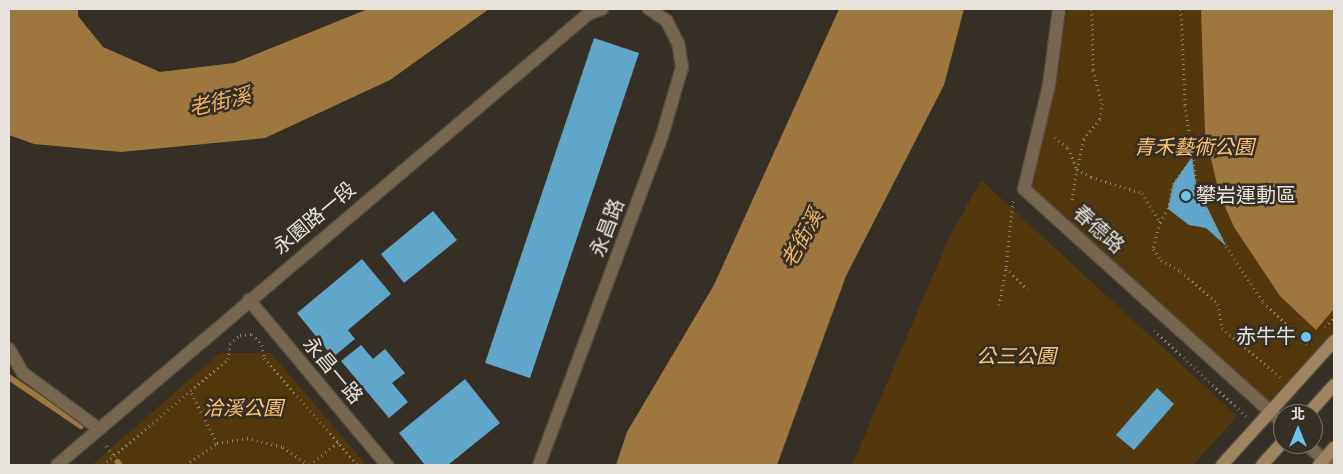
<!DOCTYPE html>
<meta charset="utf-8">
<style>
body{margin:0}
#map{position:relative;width:1343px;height:474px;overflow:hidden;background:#362f25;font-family:Spectral,"Noto Sans TC",serif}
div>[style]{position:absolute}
.green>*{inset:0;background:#53380b}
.water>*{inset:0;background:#9e773e}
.stream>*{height:5.5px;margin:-2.75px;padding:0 2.75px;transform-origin:2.75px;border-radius:2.75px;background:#9e773e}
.building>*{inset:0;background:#60a6cb}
.path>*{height:3px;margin-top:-1.5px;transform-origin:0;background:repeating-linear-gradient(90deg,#8a847b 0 1px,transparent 0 5px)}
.roads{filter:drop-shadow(1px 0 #524c42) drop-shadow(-1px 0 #524c42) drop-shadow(0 1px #524c42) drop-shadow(0 -1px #524c42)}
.street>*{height:12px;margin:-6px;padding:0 6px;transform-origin:6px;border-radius:6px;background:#77664f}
.secondary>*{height:12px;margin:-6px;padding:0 6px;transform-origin:6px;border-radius:6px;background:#9e845f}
.dots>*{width:14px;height:14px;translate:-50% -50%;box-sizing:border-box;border:2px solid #362f25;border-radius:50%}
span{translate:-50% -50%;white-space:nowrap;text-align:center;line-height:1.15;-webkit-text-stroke:5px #362f25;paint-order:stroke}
.park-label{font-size:20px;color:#fec673;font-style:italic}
.poi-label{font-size:20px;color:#e7e2db}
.left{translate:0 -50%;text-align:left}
.right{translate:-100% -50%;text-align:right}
.street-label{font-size:20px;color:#e7e2db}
.water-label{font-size:21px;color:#edb663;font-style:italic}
.frame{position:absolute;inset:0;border:10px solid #e7e2db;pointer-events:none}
.north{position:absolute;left:1273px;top:404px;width:50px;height:50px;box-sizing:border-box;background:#362f25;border:1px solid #7d776e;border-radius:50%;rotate:0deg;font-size:14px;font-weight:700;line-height:20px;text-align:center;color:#e7e2db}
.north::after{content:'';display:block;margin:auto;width:18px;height:22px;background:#6ac3f1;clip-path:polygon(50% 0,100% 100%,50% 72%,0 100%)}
</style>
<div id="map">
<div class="green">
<i style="clip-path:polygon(1068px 9px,1334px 9px,1334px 333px,1267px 403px,1028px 187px)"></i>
<i style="clip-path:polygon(981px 180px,1237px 416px,1193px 465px,852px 465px,948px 240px)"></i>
<i style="clip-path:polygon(220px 353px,271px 353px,366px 465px,92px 465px)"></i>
</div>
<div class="water">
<i style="clip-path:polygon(9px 9px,78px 9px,78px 16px,103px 47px,160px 72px,234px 63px,368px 9px,489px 9px,390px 80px,265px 138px,121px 152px,34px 144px,9px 135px)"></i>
<i style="clip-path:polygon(839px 9px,964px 9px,944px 85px,846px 276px,777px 465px,616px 465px,627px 432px,714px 285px)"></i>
<i style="clip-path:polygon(1201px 9px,1334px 9px,1334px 309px,1316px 330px,1280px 296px,1234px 227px,1219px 193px,1205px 133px)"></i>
</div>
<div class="stream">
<i style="left:9px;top:377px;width:87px;rotate:34.2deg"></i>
<i style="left:118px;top:462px;width:4px;rotate:56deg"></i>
</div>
<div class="building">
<i style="clip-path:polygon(594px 38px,639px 53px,530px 378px,485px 363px)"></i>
<i style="clip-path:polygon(1192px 157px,1196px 184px,1226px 246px,1206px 228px,1189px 225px,1168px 209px,1173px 184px)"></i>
<i style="clip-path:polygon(433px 211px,457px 240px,404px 283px,381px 254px)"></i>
<i style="clip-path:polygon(362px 259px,391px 294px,348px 330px,355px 339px,333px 357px,297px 313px)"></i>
<i style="clip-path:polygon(361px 345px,373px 359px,385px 349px,405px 373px,392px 383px,408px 402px,389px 418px,341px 361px)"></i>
<i style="clip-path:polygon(465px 379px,500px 423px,448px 465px,425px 465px,399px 433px)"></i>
<i style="clip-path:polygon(1157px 388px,1174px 404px,1134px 450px,1116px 435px)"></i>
</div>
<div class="path">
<i style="left:1092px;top:9px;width:61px;rotate:89.1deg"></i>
<i style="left:1093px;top:70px;width:34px;rotate:75deg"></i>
<i style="left:1102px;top:103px;width:16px;rotate:97deg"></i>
<i style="left:1100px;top:119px;width:26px;rotate:129deg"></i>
<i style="left:1084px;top:139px;width:31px;rotate:103deg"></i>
<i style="left:1077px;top:169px;width:16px;rotate:30deg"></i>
<i style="left:1091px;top:177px;width:53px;rotate:17.4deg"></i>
<i style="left:1142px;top:193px;width:34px;rotate:58deg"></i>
<i style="left:1160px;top:222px;width:28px;rotate:105deg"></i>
<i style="left:1153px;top:249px;width:14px;rotate:54deg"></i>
<i style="left:1161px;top:260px;width:23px;rotate:29deg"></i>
<i style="left:1181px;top:271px;width:50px;rotate:41.7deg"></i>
<i style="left:1218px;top:304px;width:24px;rotate:81deg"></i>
<i style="left:1222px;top:328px;width:77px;rotate:40.3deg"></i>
<i style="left:1181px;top:9px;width:96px;rotate:87.6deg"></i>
<i style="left:1185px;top:105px;width:90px;rotate:81.7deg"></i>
<i style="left:1198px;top:194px;width:59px;rotate:61.7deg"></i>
<i style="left:1226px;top:246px;width:67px;rotate:56.5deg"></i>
<i style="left:1263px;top:302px;width:63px;rotate:43.1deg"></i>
<i style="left:1055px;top:137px;width:17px;rotate:40deg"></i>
<i style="left:1068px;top:148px;width:23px;rotate:67deg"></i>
<i style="left:1077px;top:169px;width:33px;rotate:99deg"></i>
<i style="left:1013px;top:201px;width:67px;rotate:96deg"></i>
<i style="left:1006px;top:268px;width:30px;rotate:45deg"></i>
<i style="left:1160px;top:222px;width:15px;rotate:-58deg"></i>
<i style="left:1168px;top:209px;width:25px;rotate:-79deg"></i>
<i style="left:1173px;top:184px;width:33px;rotate:-55deg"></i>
<i style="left:999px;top:305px;width:37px;rotate:-79deg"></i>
<i style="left:1325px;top:327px;width:13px;rotate:-48deg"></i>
<i style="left:1154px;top:330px;width:126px;rotate:43.1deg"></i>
<i style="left:217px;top:443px;width:30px;rotate:-9deg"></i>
<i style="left:247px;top:438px;width:37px;rotate:14deg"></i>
<i style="left:283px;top:447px;width:32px;rotate:35deg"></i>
<i style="left:106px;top:446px;width:13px;rotate:51deg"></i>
<i style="left:103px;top:465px;width:164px;rotate:-40.3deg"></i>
<i style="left:228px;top:359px;width:15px;rotate:-82deg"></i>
<i style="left:230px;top:344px;width:13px;rotate:-42deg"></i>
<i style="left:240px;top:335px;width:12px;rotate:-5deg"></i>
<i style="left:252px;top:334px;width:15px;rotate:48deg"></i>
<i style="left:262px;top:345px;width:13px;rotate:81deg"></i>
<i style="left:264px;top:358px;width:142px;rotate:48.7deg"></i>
<i style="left:186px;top:465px;width:38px;rotate:-35deg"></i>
<i style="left:217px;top:443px;width:57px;rotate:-117deg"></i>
<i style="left:310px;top:465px;width:36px;rotate:-39deg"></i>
</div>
<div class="roads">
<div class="street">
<i style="left:1059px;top:9px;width:77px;rotate:97.5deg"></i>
<i style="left:1049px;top:85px;width:107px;rotate:103.5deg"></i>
<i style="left:1024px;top:189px;width:349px;rotate:42.1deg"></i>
<i style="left:249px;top:300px;width:215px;rotate:50.1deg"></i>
<i style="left:9px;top:349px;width:28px;rotate:60deg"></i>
<i style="left:23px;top:373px;width:94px;rotate:36.4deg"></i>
<i style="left:1306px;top:444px;width:32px;rotate:41deg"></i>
<i style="left:57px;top:465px;width:697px;rotate:-40.34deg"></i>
<i style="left:588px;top:14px;width:15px;rotate:-20deg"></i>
<i style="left:539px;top:465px;width:351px;rotate:-69.5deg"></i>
<i style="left:662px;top:136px;width:72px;rotate:-73.8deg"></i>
<i style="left:682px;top:67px;width:24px;rotate:-99deg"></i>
<i style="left:678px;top:43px;width:25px;rotate:-117deg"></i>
<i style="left:667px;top:21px;width:22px;rotate:-146deg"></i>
</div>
<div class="secondary">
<i style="left:1308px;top:414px;width:39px;rotate:-48deg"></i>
<i style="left:1222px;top:465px;width:167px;rotate:-47.9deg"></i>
<i style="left:1262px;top:465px;width:31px;rotate:-48deg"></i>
<i style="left:1319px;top:465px;width:23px;rotate:-49deg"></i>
</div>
</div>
<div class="dots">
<i style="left:1186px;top:196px;background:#6ac3f1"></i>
<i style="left:1306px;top:337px;background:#6ac3f1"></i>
</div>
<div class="park-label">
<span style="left:1194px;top:148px">青禾藝術公園</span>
<span style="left:1016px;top:357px">公三公園</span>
<span style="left:243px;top:409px">洽溪公園</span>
</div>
<div class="poi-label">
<span class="left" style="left:1196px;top:196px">攀岩運動區</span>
<span class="right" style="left:1296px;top:337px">赤牛牛</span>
</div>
<div class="street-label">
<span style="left:315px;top:219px;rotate:-40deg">永園路一段</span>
<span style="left:608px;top:228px;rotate:-69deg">永昌路</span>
<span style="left:1098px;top:230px;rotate:42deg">春德路</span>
<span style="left:332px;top:371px;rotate:50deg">永昌一路</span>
</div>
<div class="water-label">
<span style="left:220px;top:103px;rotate:-13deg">老街溪</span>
<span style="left:803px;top:239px;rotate:-61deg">老街溪</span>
</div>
<div class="frame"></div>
<div class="north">北</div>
</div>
